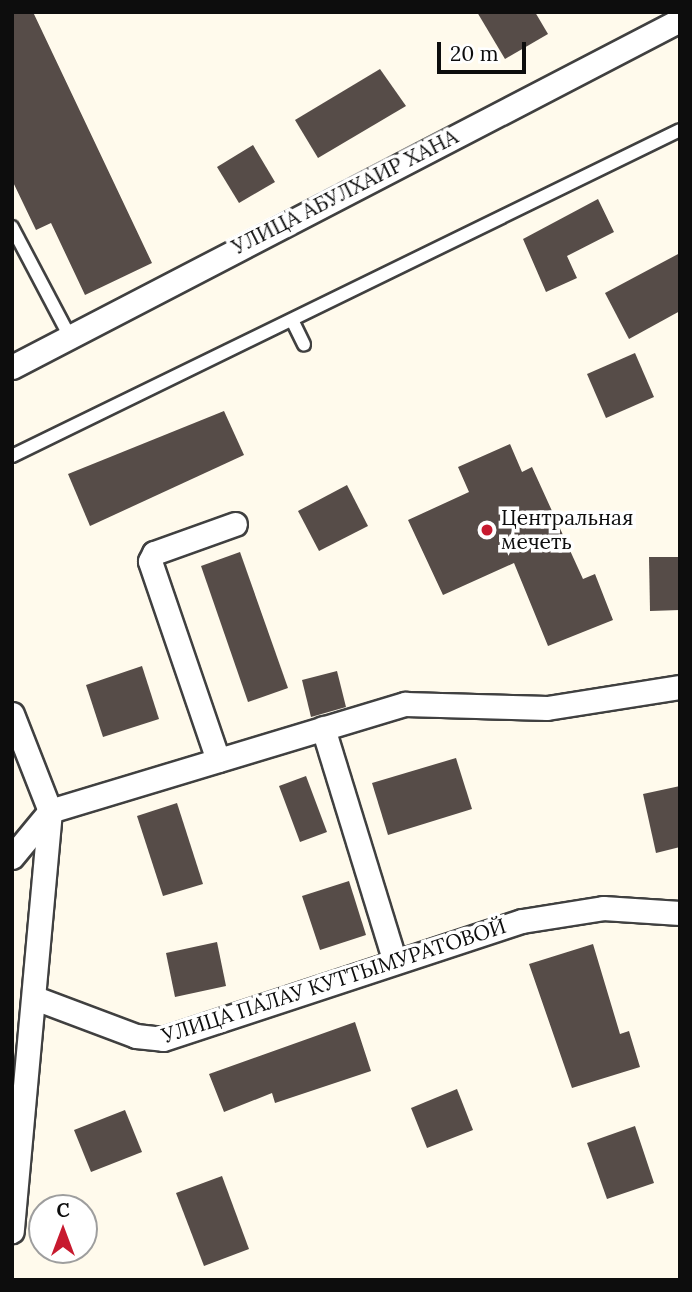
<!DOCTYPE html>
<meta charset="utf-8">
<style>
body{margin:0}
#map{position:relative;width:692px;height:1292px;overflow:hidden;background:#fffaec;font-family:Lora,serif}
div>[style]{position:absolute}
.building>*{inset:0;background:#564c48}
.roads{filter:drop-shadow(2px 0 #404040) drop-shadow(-2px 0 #404040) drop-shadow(0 2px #404040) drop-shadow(0 -2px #404040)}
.service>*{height:12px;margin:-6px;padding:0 6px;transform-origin:6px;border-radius:6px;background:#fff}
.minor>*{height:23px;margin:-11.5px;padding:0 11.5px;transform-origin:11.5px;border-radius:11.5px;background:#fff}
.dots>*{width:19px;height:19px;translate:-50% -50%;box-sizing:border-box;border:4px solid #fff;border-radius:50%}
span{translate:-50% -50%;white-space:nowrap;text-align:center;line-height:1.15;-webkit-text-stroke:7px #fff;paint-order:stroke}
.street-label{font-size:21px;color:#0d0d0d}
.poi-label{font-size:21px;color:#0d0d0d}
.left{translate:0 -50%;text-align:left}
.frame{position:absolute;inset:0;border:14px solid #0d0d0d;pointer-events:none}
.north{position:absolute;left:28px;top:1194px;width:70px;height:70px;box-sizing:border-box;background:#fff;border:2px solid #9e9e9e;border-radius:50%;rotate:0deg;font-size:19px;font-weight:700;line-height:28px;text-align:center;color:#0d0d0d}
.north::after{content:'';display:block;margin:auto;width:24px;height:32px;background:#c71a2f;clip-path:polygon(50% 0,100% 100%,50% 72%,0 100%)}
.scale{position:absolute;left:437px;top:42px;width:89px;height:32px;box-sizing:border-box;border:4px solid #0d0d0d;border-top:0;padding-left:9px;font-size:21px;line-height:24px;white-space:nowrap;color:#0d0d0d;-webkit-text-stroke:5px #fff;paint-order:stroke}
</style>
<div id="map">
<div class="building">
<i style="clip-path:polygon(12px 12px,33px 12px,152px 263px,85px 295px,51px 223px,36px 230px,12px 180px)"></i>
<i style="clip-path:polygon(477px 12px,535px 12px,548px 34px,505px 59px)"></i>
<i style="clip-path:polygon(380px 69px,406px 106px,318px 158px,295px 120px)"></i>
<i style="clip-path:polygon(253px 145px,275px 182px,239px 203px,217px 167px)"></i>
<i style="clip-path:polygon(598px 199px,614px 232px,567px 256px,577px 278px,546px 292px,523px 239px)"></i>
<i style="clip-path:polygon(680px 253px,680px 311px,629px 339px,605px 293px)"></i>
<i style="clip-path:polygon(635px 353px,654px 397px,606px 418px,587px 374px)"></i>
<i style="clip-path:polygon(224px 411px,244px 455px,90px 526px,68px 474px)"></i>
<i style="clip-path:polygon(510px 444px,522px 472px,532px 467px,583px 579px,595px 574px,613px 620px,548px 646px,514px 563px,443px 595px,408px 520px,469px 492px,458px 467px)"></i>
<i style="clip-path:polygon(347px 485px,368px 526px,319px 551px,298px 511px)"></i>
<i style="clip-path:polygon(240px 552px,288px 688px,248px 702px,201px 566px)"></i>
<i style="clip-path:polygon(649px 557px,680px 557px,680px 610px,650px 611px)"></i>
<i style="clip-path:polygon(142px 666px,159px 719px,103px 737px,86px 685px)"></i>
<i style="clip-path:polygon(337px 671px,346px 707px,311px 717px,302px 680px)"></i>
<i style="clip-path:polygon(456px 758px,472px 809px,388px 835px,372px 783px)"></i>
<i style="clip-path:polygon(306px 776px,327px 832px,300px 842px,279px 786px)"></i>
<i style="clip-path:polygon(680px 786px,680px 847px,656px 853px,643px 794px)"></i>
<i style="clip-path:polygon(177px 803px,203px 884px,163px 896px,137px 816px)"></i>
<i style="clip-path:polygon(349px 881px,366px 935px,320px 950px,302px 896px)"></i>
<i style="clip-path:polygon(217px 942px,226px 986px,175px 997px,166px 953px)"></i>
<i style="clip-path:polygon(593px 944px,620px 1034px,629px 1031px,640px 1067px,572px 1088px,529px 964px)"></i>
<i style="clip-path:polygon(355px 1022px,371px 1071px,275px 1103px,272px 1093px,224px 1112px,209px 1074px)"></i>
<i style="clip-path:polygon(457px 1089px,473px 1130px,427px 1148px,411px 1108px)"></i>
<i style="clip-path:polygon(125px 1110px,142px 1152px,91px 1172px,74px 1130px)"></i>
<i style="clip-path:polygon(635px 1126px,654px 1183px,607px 1199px,587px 1143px)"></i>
<i style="clip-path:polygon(222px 1176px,249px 1249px,204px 1266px,176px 1193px)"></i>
</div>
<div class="roads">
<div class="service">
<i style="left:12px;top:227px;width:124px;rotate:62.2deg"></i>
<i style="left:293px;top:322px;width:25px;rotate:64deg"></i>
<i style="left:12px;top:456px;width:743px;rotate:-26.01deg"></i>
</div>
<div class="minor">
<i style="left:12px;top:367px;width:753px;rotate:-27.45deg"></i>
<i style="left:12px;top:714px;width:104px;rotate:68.6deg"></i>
<i style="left:50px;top:811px;width:422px;rotate:95.2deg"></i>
<i style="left:323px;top:728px;width:242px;rotate:72.9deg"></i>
<i style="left:218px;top:760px;width:210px;rotate:-108.9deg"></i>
<i style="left:150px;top:561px;width:9px;rotate:-63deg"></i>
<i style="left:154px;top:553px;width:86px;rotate:-19.7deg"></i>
<i style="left:12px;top:857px;width:60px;rotate:-50.4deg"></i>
<i style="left:50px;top:811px;width:371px;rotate:-16.8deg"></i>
<i style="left:405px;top:704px;width:142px;rotate:1.6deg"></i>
<i style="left:547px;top:708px;width:135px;rotate:-9deg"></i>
<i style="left:35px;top:998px;width:108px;rotate:20.6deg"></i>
<i style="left:136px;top:1036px;width:27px;rotate:6deg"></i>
<i style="left:163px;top:1039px;width:378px;rotate:-18.2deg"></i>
<i style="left:522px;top:921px;width:82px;rotate:-9.1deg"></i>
<i style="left:603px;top:908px;width:77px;rotate:3.7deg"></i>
</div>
</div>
<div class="dots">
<i style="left:487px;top:530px;background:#c71a2f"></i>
</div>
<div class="street-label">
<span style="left:345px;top:192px;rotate:-27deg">УЛИЦА АБУЛХАИР ХАНА</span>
<span style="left:334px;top:981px;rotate:-18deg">УЛИЦА ПАЛАУ КУТТЫМУРАТОВОЙ</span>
</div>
<div class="poi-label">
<span class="left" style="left:501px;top:530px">Центральная<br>мечеть</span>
</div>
<div class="frame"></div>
<div class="north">С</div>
<div class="scale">20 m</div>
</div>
